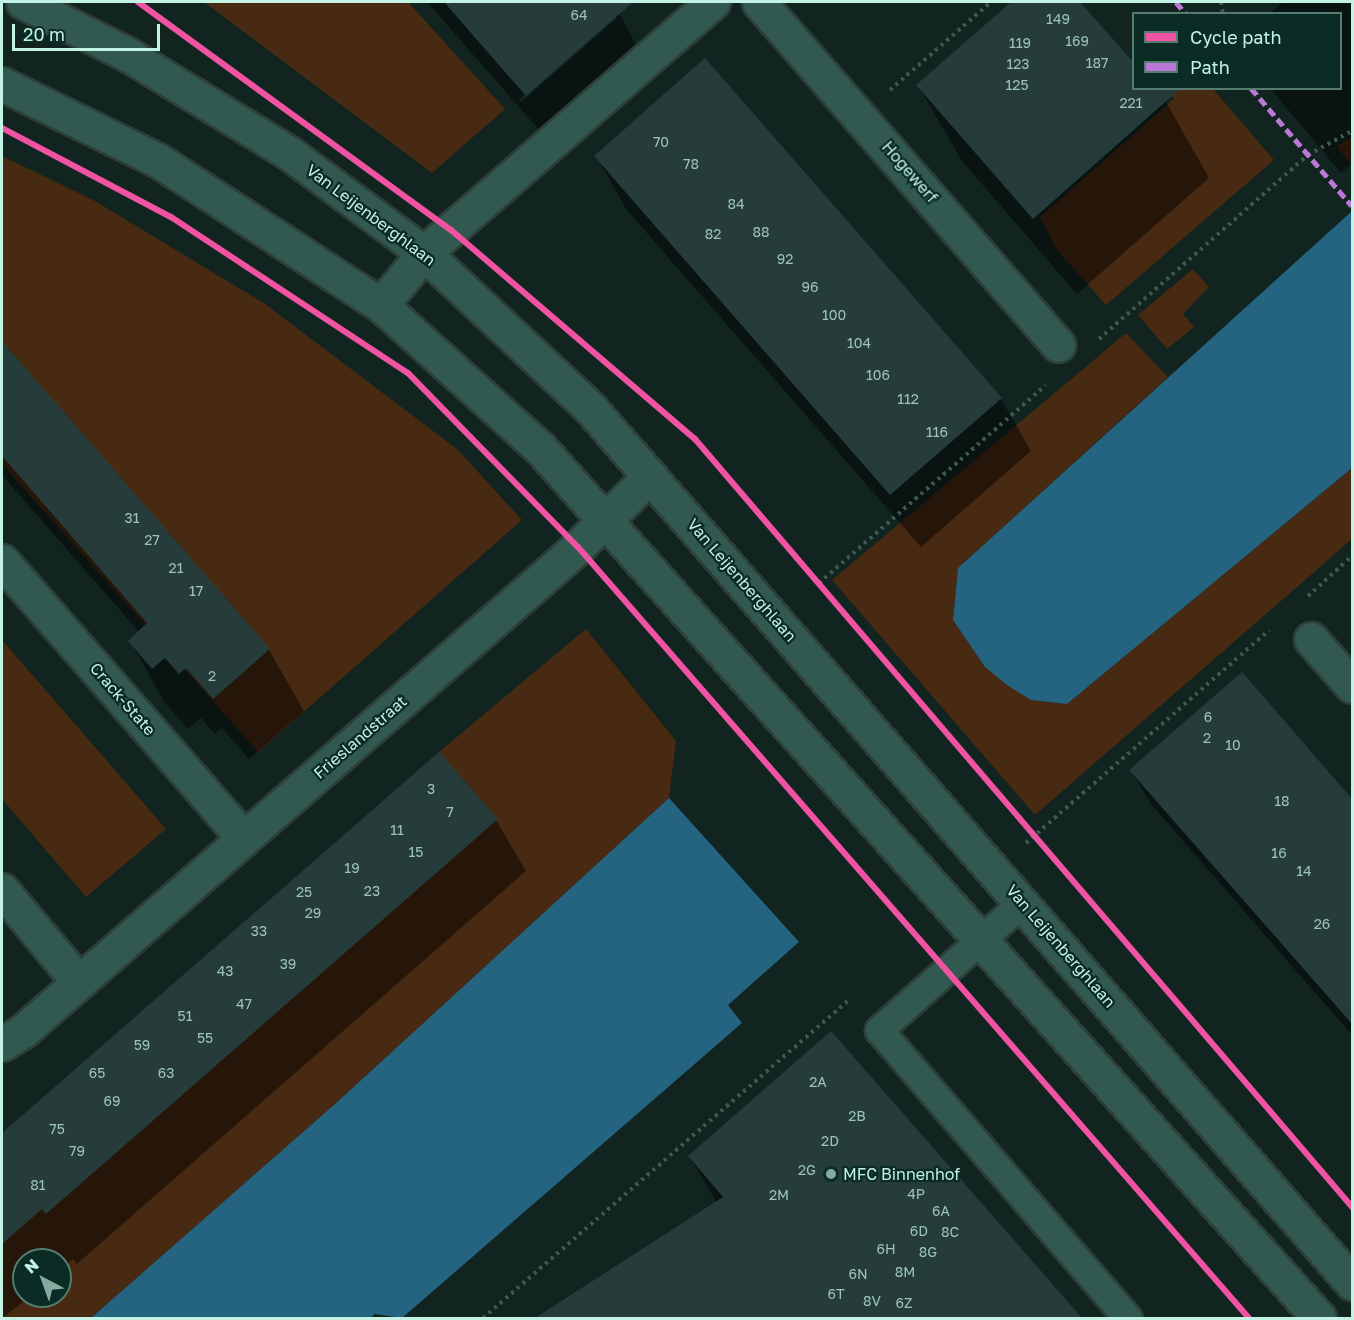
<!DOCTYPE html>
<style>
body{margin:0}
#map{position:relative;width:1354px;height:1320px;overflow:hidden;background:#122420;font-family:"Golos Text",sans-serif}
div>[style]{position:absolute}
.green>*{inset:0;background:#482a12}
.water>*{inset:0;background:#256481}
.shadow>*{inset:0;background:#0007}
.building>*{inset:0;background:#263c3a}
.path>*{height:4px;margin-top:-2px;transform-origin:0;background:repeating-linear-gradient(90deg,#3c5a53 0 3px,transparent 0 7.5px)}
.roads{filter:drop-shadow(2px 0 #2e3f3a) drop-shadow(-2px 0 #2e3f3a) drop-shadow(0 2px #2e3f3a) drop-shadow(0 -2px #2e3f3a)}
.service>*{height:27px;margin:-13.5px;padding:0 13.5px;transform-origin:13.5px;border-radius:13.5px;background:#315950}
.minor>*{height:33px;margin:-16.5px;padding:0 16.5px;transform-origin:16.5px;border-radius:16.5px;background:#315950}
.tertiary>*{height:33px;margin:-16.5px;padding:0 16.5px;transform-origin:16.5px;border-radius:16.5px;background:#315950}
.quiet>*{height:4.5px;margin-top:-2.25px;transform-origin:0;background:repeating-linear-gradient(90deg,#ba77d6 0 9px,transparent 0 13.5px)}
.cycleway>*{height:6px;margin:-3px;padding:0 3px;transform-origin:3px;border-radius:3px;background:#f153a3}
.dots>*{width:16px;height:16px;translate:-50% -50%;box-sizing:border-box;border:3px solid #0a2c24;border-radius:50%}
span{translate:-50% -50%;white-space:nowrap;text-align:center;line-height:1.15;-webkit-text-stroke:4.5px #0a2c24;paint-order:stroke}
.number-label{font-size:14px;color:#9cc5ba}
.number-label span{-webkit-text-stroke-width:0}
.street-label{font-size:16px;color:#c3f3e4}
.poi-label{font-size:16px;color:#c3f3e4}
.left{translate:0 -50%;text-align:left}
.frame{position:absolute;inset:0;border:3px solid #c3f3e4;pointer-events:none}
.legend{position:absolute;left:1132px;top:12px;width:210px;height:78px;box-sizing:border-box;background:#0a2c24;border:2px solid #547c71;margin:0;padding:8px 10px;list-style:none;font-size:18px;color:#c3f3e4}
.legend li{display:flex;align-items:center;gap:12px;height:30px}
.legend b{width:30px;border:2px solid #547c71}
.north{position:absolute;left:12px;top:1248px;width:60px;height:60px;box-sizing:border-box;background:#0a2c24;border:2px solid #547c71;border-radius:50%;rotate:319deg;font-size:16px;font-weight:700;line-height:24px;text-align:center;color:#c3f3e4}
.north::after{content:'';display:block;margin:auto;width:21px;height:27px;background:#85ab9f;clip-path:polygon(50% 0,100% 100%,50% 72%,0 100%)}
.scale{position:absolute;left:12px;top:24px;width:148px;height:27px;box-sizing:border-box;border:3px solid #c3f3e4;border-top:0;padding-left:8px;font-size:18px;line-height:21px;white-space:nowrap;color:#c3f3e4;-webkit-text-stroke:4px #0a2c24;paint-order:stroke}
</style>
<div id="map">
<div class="green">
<i style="clip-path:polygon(204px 2px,408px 2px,505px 109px,432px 173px)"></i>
<i style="clip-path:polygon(1165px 89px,1213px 89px,1274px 160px,1106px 305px,1057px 250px,1040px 217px,1174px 99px)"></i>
<i style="clip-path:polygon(1352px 138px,1352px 165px,1336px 146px)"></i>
<i style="clip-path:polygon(2px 156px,95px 201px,265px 304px,457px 449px,522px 520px,258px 752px,2px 464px)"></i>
<i style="clip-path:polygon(1193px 269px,1209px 287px,1183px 314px,1194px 327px,1167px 349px,1138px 315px)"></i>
<i style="clip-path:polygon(1126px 333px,1168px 377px,958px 568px,953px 620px,985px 667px,1031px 700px,1067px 704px,1352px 468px,1352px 539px,1035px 815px,832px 580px)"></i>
<i style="clip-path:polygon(evenodd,586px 629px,676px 741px,669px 798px,335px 1104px,91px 1318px,2px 1318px,2px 1217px,439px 752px,586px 629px,24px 1260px,60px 1260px,60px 1296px,24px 1296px,24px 1260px)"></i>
<i style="clip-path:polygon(2px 640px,166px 829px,86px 897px,2px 799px)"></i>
</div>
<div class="water">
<i style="clip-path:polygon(1352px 211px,1352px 468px,1067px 704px,1031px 700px,1007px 685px,985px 667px,953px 620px,958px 568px)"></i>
<i style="clip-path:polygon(669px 798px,799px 942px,728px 1005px,742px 1023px,402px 1318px,375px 1314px,370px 1318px,91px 1318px,335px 1104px)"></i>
</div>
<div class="shadow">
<i style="clip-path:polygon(evenodd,427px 2px,613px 2px,653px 76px,562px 156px,427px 2px,616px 15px,616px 19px,521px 102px,519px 100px,616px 15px)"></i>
<i style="clip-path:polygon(1014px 2px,1078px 2px,1134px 65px,1134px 88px,1154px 88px,1166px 102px,1209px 178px,1077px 294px,962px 161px,918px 85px)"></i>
<i style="clip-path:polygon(1283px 2px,1352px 2px,1352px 163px,1341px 173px,1270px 88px,1340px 88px,1340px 14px,1269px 14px)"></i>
<i style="clip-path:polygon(596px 156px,1001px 399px,1031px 451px,921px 547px,626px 209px)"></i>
<i style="clip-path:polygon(2px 343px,269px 650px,304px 711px,249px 759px,222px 728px,215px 734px,201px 718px,188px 729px,165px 703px,130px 641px,139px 632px,2px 475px)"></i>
<i style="clip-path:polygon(1131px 770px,1352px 801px,1352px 1035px,1151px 804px)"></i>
<i style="clip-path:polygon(496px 820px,526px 871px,77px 1264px,73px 1259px,60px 1270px,60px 1260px,24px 1260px,24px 1296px,31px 1296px,2px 1318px,2px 1183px)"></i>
<i style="clip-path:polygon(831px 1033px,1080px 1318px,539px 1318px,717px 1203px,690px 1157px)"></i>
</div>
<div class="building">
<i style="clip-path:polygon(444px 2px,633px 2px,526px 96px)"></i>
<i style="clip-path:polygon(1011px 2px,1080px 2px,1134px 63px,1134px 88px,1181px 88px,1033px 219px,916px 85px)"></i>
<i style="clip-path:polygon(705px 58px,1002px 398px,890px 495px,594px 156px)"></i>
<i style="clip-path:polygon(2px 341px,270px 649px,213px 699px,186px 668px,179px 674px,165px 658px,152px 669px,128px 641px,147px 623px,2px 456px)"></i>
<i style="clip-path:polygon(1242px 672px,1353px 800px,1353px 1025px,1129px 770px)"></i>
<i style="clip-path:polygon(439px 752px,498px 819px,46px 1214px,42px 1209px,2px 1244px,2px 1133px)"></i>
<i style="clip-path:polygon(831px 1031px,1082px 1318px,535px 1318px,723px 1197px,688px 1156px)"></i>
</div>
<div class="path">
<i style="left:1221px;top:2px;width:12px;rotate:81deg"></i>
<i style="left:890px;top:90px;width:134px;rotate:-41.1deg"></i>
<i style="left:1099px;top:339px;width:278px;rotate:-41.4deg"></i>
<i style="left:1308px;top:155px;width:50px;rotate:-28.6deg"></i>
<i style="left:819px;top:583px;width:301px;rotate:-41.1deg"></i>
<i style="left:1308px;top:596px;width:59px;rotate:-42.3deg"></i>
<i style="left:1026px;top:843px;width:323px;rotate:-41.2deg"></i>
<i style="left:483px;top:1318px;width:483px;rotate:-41deg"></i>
</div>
<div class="roads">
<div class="service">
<i style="left:1023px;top:902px;width:193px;rotate:138.4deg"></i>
<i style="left:879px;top:1030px;width:381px;rotate:49.2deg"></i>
</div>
<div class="minor">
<i style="left:759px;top:2px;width:455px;rotate:48.9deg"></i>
<i style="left:381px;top:305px;width:67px;rotate:-50.4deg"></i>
<i style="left:424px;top:253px;width:383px;rotate:-41deg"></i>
<i style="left:2px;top:561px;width:368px;rotate:48.9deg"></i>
<i style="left:1311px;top:639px;width:62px;rotate:48.9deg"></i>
<i style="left:2px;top:890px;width:119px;rotate:50.1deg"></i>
<i style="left:2px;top:1044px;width:25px;rotate:-32deg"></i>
<i style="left:23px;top:1031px;width:736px;rotate:-41.09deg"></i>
<i style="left:578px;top:547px;width:101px;rotate:-44.6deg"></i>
</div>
<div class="tertiary">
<i style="left:23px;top:2px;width:116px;rotate:26.6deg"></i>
<i style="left:127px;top:54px;width:190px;rotate:31.4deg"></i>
<i style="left:289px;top:153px;width:168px;rotate:36.5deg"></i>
<i style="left:424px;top:253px;width:229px;rotate:43deg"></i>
<i style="left:591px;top:409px;width:1159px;rotate:48.95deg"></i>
<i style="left:2px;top:84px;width:175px;rotate:26.1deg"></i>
<i style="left:159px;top:161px;width:265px;rotate:33deg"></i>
<i style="left:381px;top:305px;width:214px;rotate:42deg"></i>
<i style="left:540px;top:448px;width:1168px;rotate:48.16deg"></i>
</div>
</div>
<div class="quiet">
<i style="left:1176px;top:2px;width:16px;rotate:50deg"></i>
<i style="left:1251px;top:88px;width:155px;rotate:49.4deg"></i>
</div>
<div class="cycleway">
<i style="left:138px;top:2px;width:387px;rotate:36.1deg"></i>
<i style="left:451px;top:230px;width:321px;rotate:40.6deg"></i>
<i style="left:695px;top:439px;width:1011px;rotate:49.45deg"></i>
<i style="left:2px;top:128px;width:191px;rotate:27.8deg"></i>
<i style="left:171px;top:217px;width:284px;rotate:33.4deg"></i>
<i style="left:408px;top:373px;width:243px;rotate:45.7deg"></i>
<i style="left:578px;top:547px;width:1022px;rotate:48.97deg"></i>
</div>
<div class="dots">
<i style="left:831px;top:1174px;background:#85ab9f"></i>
</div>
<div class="number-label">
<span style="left:579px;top:15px">64</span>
<span style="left:1058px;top:19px">149</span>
<span style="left:1077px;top:41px">169</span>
<span style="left:1020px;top:43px">119</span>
<span style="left:1097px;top:63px">187</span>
<span style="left:1018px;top:64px">123</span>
<span style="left:1017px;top:85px">125</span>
<span style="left:1131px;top:103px">221</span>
<span style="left:661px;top:142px">70</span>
<span style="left:691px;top:164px">78</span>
<span style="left:736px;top:204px">84</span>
<span style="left:761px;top:232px">88</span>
<span style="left:713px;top:234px">82</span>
<span style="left:785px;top:259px">92</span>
<span style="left:810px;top:287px">96</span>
<span style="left:834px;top:315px">100</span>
<span style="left:859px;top:343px">104</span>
<span style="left:878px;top:375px">106</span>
<span style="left:908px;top:399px">112</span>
<span style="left:937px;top:432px">116</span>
<span style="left:132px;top:518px">31</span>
<span style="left:152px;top:540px">27</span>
<span style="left:176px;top:568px">21</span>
<span style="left:196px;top:591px">17</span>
<span style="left:212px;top:676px">2</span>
<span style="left:1208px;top:717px">6</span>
<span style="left:1207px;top:738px">2</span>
<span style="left:1233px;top:745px">10</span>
<span style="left:431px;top:789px">3</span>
<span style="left:1282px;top:801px">18</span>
<span style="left:450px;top:812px">7</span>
<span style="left:397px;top:830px">11</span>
<span style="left:416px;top:852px">15</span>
<span style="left:1279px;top:853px">16</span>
<span style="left:352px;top:868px">19</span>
<span style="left:1304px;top:871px">14</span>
<span style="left:372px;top:891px">23</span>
<span style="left:304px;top:892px">25</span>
<span style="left:313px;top:913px">29</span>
<span style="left:1322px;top:924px">26</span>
<span style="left:259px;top:931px">33</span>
<span style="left:288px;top:964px">39</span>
<span style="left:225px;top:971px">43</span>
<span style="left:244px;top:1004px">47</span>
<span style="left:185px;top:1016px">51</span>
<span style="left:205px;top:1038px">55</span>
<span style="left:142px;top:1045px">59</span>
<span style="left:97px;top:1073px">65</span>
<span style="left:166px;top:1073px">63</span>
<span style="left:818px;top:1082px">2A</span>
<span style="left:112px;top:1101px">69</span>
<span style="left:857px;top:1116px">2B</span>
<span style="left:57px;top:1129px">75</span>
<span style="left:830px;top:1141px">2D</span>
<span style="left:77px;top:1151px">79</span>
<span style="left:807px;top:1170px">2G</span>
<span style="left:38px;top:1185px">81</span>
<span style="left:916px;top:1194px">4P</span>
<span style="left:779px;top:1195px">2M</span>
<span style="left:941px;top:1211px">6A</span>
<span style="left:919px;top:1231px">6D</span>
<span style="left:950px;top:1232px">8C</span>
<span style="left:886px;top:1249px">6H</span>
<span style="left:928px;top:1252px">8G</span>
<span style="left:905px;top:1272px">8M</span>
<span style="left:858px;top:1274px">6N</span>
<span style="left:836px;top:1294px">6T</span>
<span style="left:872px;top:1301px">8V</span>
<span style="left:904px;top:1303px">6Z</span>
</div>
<div class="street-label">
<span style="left:910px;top:172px;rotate:49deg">Hogewerf</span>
<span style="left:371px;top:215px;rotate:37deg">Van Leijenberghlaan</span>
<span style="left:742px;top:580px;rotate:49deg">Van Leijenberghlaan</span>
<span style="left:123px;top:699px;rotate:49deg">Crack-State</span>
<span style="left:360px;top:737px;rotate:-41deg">Frieslandstraat</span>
<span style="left:1061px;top:946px;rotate:49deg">Van Leijenberghlaan</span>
</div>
<div class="poi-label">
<span class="left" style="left:843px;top:1174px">MFC Binnenhof</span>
</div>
<div class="frame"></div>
<ul class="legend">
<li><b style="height:8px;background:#f153a3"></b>Cycle path</li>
<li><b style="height:8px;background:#ba77d6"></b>Path</li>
</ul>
<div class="north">N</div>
<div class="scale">20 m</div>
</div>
